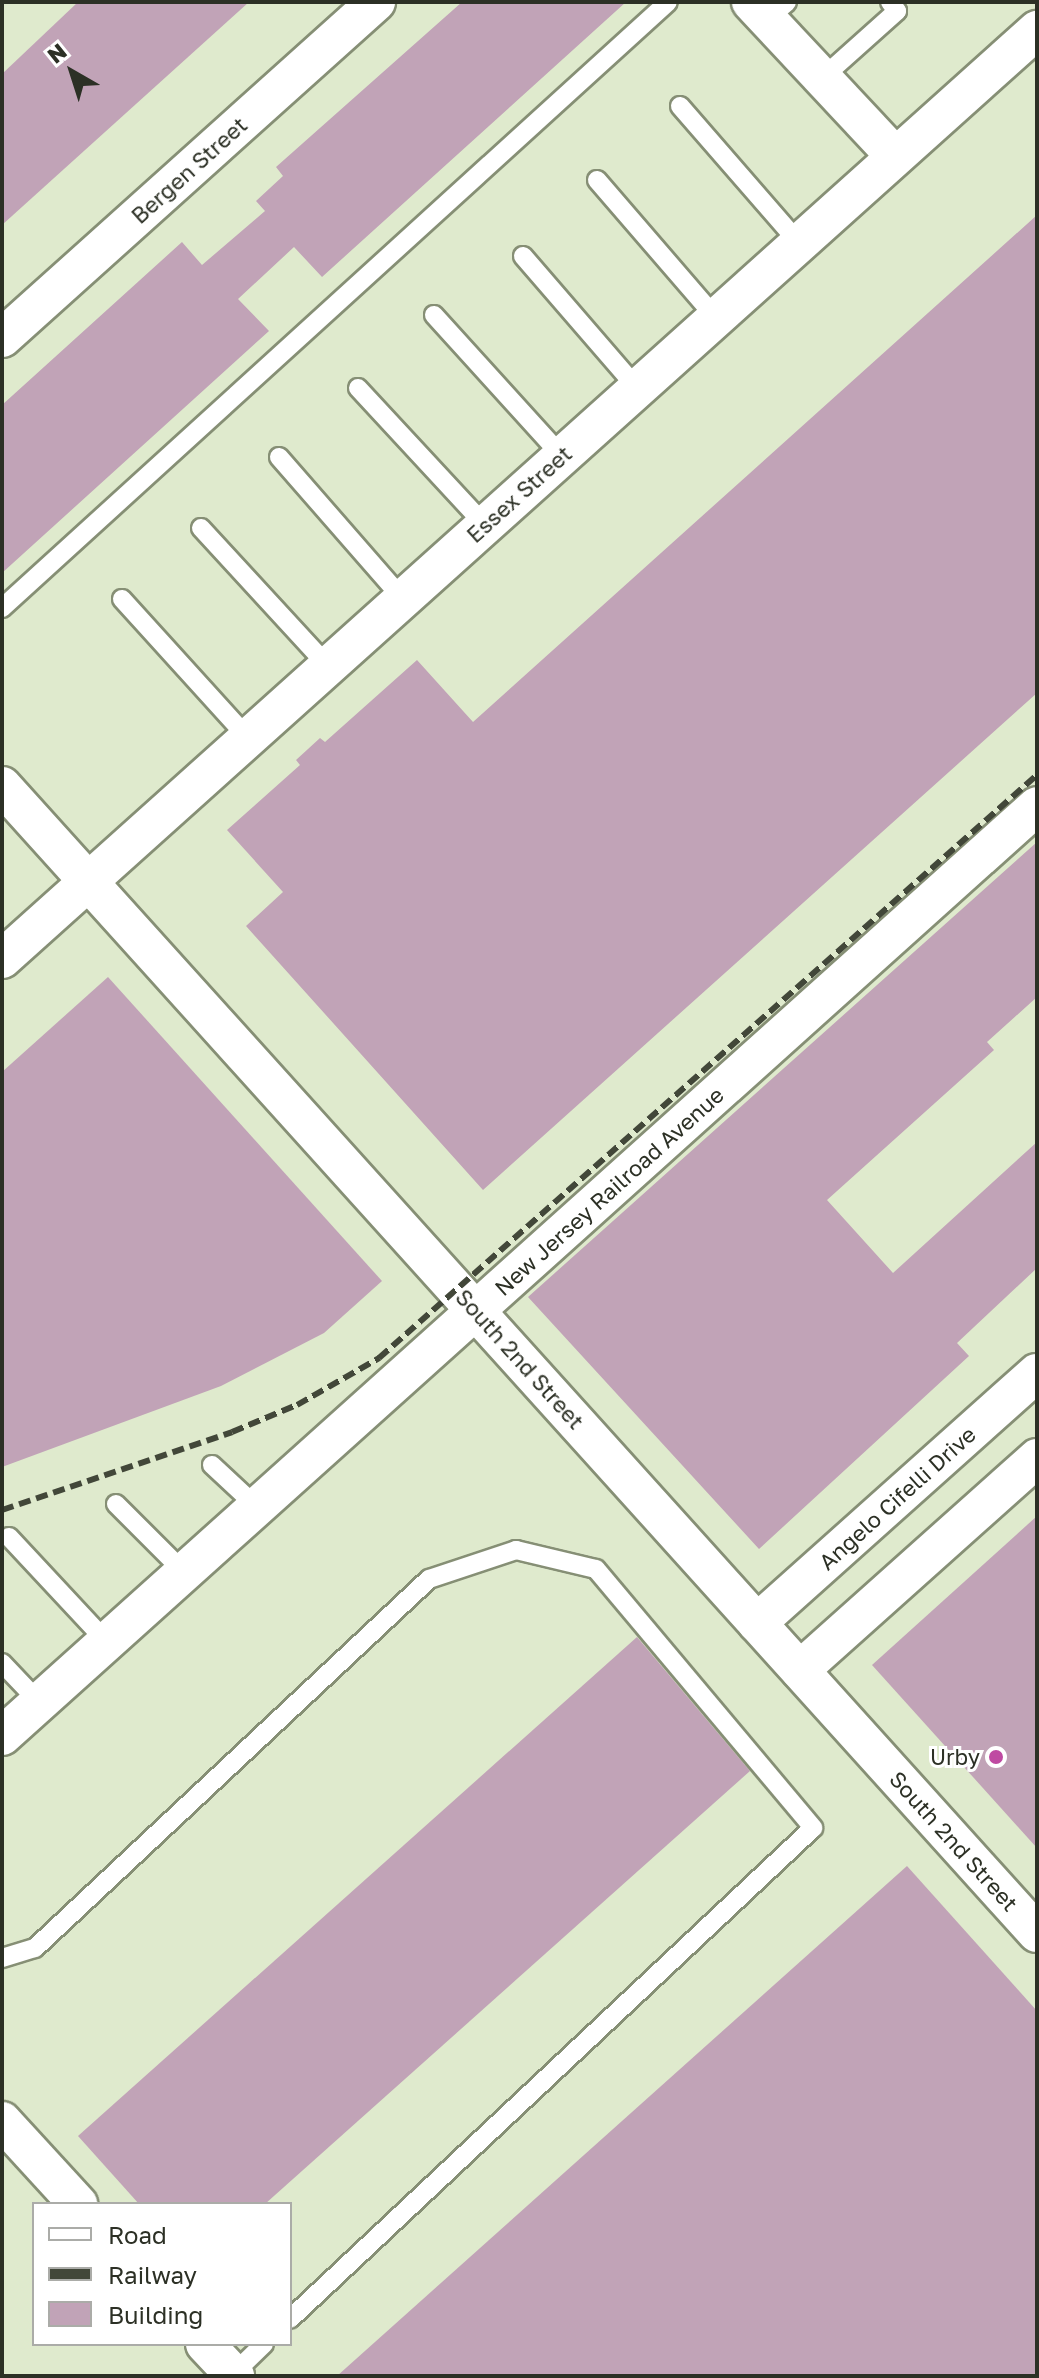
<!DOCTYPE html>
<style>
body{margin:0}
#map{position:relative;width:1039px;height:2378px;overflow:hidden;background:#dfeacd;font-family:"Golos Text",sans-serif}
div>[style]{position:absolute}
.building>*{inset:0;background:#c1a3b7}
.roads{filter:drop-shadow(2px 0 #868f75) drop-shadow(-2px 0 #868f75) drop-shadow(0 2px #868f75) drop-shadow(0 -2px #868f75)}
.lane>*{height:18px;margin:-9px;padding:0 9px;transform-origin:9px;border-radius:9px;background:#fff}
.street>*{height:38px;margin:-19px;padding:0 19px;transform-origin:19px;border-radius:19px;background:#fff}
.rail>*{height:6px;margin-top:-3px;transform-origin:0;background:repeating-linear-gradient(90deg,#424739 0 12px,transparent 0 18px)}
.dots>*{width:22px;height:22px;translate:-50% -50%;box-sizing:border-box;border:4px solid #fff;border-radius:50%}
span{translate:-50% -50%;white-space:nowrap;text-align:center;line-height:1.15;-webkit-text-stroke:6px #fff;paint-order:stroke}
.street-label{font-size:22px;color:#2c3025}
.poi-label{font-size:22px;color:#2c3025}
.right{translate:-100% -50%;text-align:right}
.frame{position:absolute;inset:0;border:4px solid #2c3025;pointer-events:none}
.legend{position:absolute;left:32px;top:2202px;width:260px;height:144px;box-sizing:border-box;background:#fff;border:2px solid #abaca8;margin:0;padding:10px 14px;list-style:none;font-size:24px;color:#2c3025}
.legend li{display:flex;align-items:center;gap:16px;height:40px}
.legend b{width:40px;border:2px solid #abaca8}
.north{position:absolute;left:32px;top:32px;width:80px;height:80px;-webkit-text-stroke:6px #fff;paint-order:stroke;rotate:321deg;font-size:22px;font-weight:700;line-height:32px;text-align:center;color:#2c3025}
.north::after{content:'';display:block;margin:auto;width:28px;height:36px;background:#2c3025;clip-path:polygon(50% 0,100% 100%,50% 72%,0 100%)}
</style>
<div id="map">
<div class="building">
<i style="clip-path:polygon(78px 2px,249px 2px,2px 225px,2px 74px)"></i>
<i style="clip-path:polygon(462px 2px,626px 2px,322px 277px,294px 247px,238px 299px,269px 331px,2px 573px,2px 405px,182px 242px,202px 265px,265px 211px,256px 201px,283px 176px,276px 167px)"></i>
<i style="clip-path:polygon(1037px 215px,1037px 693px,483px 1190px,246px 926px,283px 892px,227px 830px,300px 765px,296px 760px,320px 738px,325px 742px,417px 660px,473px 722px)"></i>
<i style="clip-path:polygon(1037px 842px,1037px 997px,987px 1042px,994px 1050px,827px 1200px,893px 1273px,1037px 1142px,1037px 1268px,957px 1343px,969px 1356px,759px 1549px,528px 1297px)"></i>
<i style="clip-path:polygon(108px 977px,382px 1281px,324px 1333px,221px 1386px,2px 1467px,2px 1072px)"></i>
<i style="clip-path:polygon(1037px 1516px,1037px 1848px,872px 1665px)"></i>
<i style="clip-path:polygon(637px 1637px,750px 1771px,265px 2204px,139px 2204px,78px 2136px)"></i>
<i style="clip-path:polygon(907px 1866px,1037px 2011px,1037px 2376px,337px 2376px)"></i>
</div>
<div class="roads">
<div class="lane">
<i style="left:767px;top:19px;width:26px;rotate:-40deg"></i>
<i style="left:821px;top:79px;width:102px;rotate:-41.8deg"></i>
<i style="left:897px;top:11px;width:11px;rotate:-128deg"></i>
<i style="left:680px;top:106px;width:181px;rotate:49deg"></i>
<i style="left:597px;top:180px;width:182px;rotate:49.2deg"></i>
<i style="left:523px;top:256px;width:174px;rotate:49.2deg"></i>
<i style="left:434px;top:315px;width:190px;rotate:47.8deg"></i>
<i style="left:358px;top:388px;width:187px;rotate:47.2deg"></i>
<i style="left:279px;top:457px;width:189px;rotate:48.9deg"></i>
<i style="left:201px;top:528px;width:188px;rotate:47.4deg"></i>
<i style="left:122px;top:599px;width:188px;rotate:47.8deg"></i>
<i style="left:2px;top:608px;width:900px;rotate:-42.3deg"></i>
<i style="left:212px;top:1465px;width:62px;rotate:43deg"></i>
<i style="left:116px;top:1504px;width:96px;rotate:45deg"></i>
<i style="left:9px;top:1537px;width:144px;rotate:47deg"></i>
<i style="left:2px;top:1663px;width:54px;rotate:46.5deg"></i>
<i style="left:2px;top:1958px;width:34px;rotate:-17deg"></i>
<i style="left:35px;top:1948px;width:540px;rotate:-43.12deg"></i>
<i style="left:429px;top:1579px;width:92px;rotate:-18.4deg"></i>
<i style="left:516px;top:1550px;width:82px;rotate:13.4deg"></i>
<i style="left:596px;top:1569px;width:338px;rotate:50deg"></i>
<i style="left:813px;top:1828px;width:717px;rotate:136.81deg"></i>
<i style="left:233px;top:2374px;width:43px;rotate:-44.1deg"></i>
</div>
<div class="street">
<i style="left:751px;top:2px;width:211px;rotate:46.9deg"></i>
<i style="left:2px;top:338px;width:503px;rotate:-41.94deg"></i>
<i style="left:2px;top:786px;width:1545px;rotate:47.94deg"></i>
<i style="left:2px;top:959px;width:1391px;rotate:-41.91deg"></i>
<i style="left:757px;top:1623px;width:375px;rotate:-41.8deg"></i>
<i style="left:800px;top:1670px;width:318px;rotate:-41.8deg"></i>
<i style="left:2px;top:1736px;width:1391px;rotate:-41.94deg"></i>
<i style="left:2px;top:2121px;width:113px;rotate:47.5deg"></i>
<i style="left:205px;top:2344px;width:44px;rotate:46.8deg"></i>
</div>
</div>
<div class="rail">
<i style="left:2px;top:1510px;width:243px;rotate:-18.7deg"></i>
<i style="left:232px;top:1432px;width:70px;rotate:-22.6deg"></i>
<i style="left:297px;top:1405px;width:95px;rotate:-29.8deg"></i>
<i style="left:379px;top:1358px;width:879px;rotate:-41.54deg"></i>
</div>
<div class="dots">
<i style="left:996px;top:1757px;background:#bf4aa2"></i>
</div>
<div class="street-label">
<span style="left:189px;top:170px;rotate:-42deg">Bergen Street</span>
<span style="left:519px;top:494px;rotate:-42deg">Essex Street</span>
<span style="left:609px;top:1191px;rotate:-42deg">New Jersey Railroad Avenue</span>
<span style="left:520px;top:1359px;rotate:48deg">South 2nd Street</span>
<span style="left:897px;top:1498px;rotate:-42deg">Angelo Cifelli Drive</span>
<span style="left:954px;top:1841px;rotate:48deg">South 2nd Street</span>
</div>
<div class="poi-label">
<span class="right" style="left:980px;top:1757px">Urby</span>
</div>
<div class="frame"></div>
<ul class="legend">
<li><b style="height:10px;background:#fff"></b>Road</li>
<li><b style="height:10px;background:#424739"></b>Railway</li>
<li><b style="height:22px;background:#c1a3b7"></b>Building</li>
</ul>
<div class="north">N</div>
</div>
